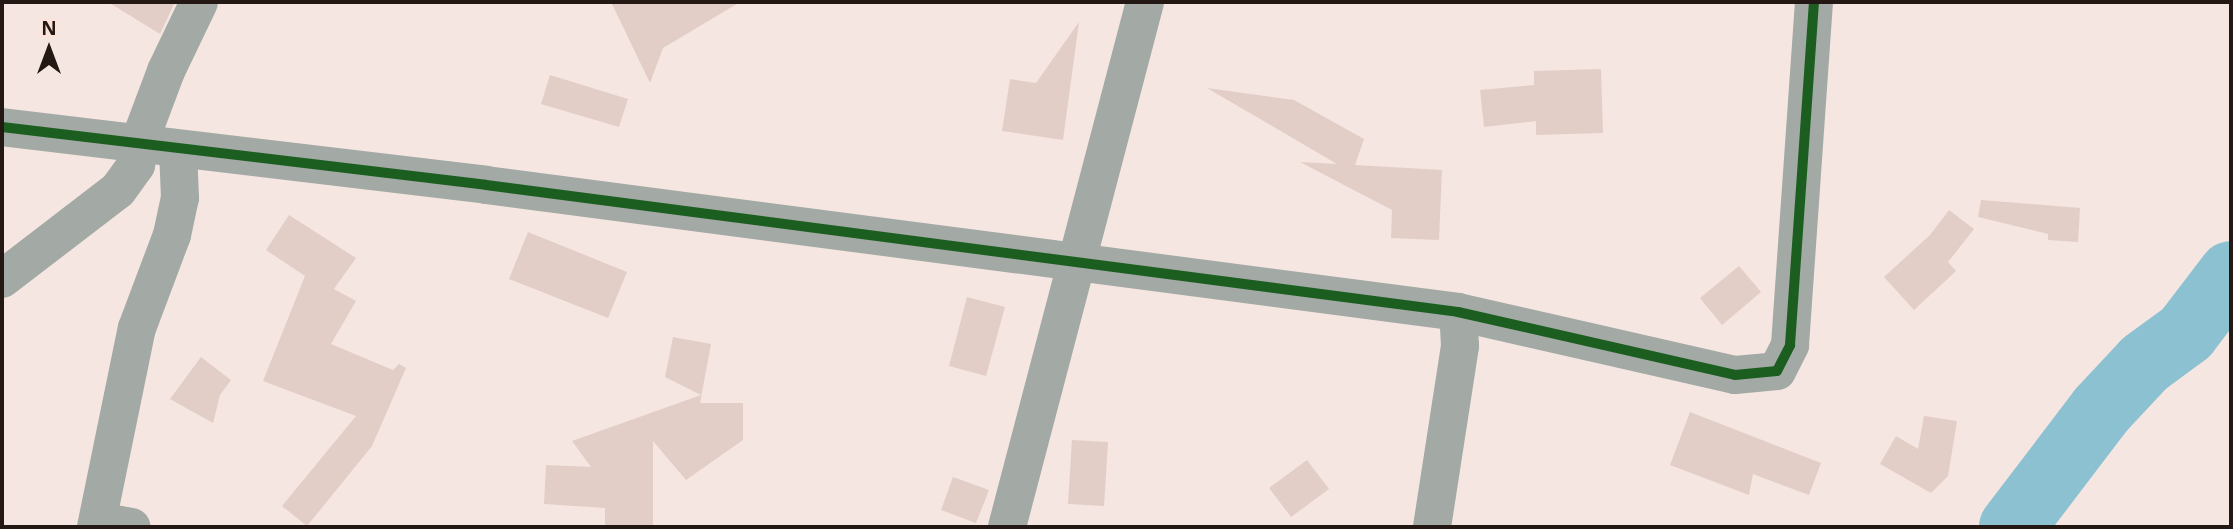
<!DOCTYPE html>
<style>
body{margin:0}
#map{position:relative;width:2233px;height:529px;overflow:hidden;background:#f5e6e1;font-family:"Noto Sans",sans-serif}
div>[style]{position:absolute}
.river>*{height:66px;margin:-33px;padding:0 33px;transform-origin:33px;border-radius:33px;background:#8cc1d2}
.building>*{inset:0;background:#e2cec6}
.minor>*{height:38px;margin:-19px;padding:0 19px;transform-origin:19px;border-radius:19px;background:#a3a9a4}
.cycleway>*{height:10px;margin:-5px;padding:0 5px;transform-origin:5px;border-radius:5px;background:#1b5e20}
span{translate:-50% -50%;white-space:nowrap;text-align:center;line-height:1.15;-webkit-text-stroke:5px #fde3d9;paint-order:stroke}
.frame{position:absolute;inset:0;border:4px solid #241814;pointer-events:none}
.north{position:absolute;left:14px;top:14px;width:70px;height:70px;-webkit-text-stroke:5px #fde3d9;paint-order:stroke;rotate:0deg;font-size:19px;font-weight:700;line-height:28px;text-align:center;color:#241814}
.north::after{content:'';display:block;margin:auto;width:24px;height:32px;background:#241814;clip-path:polygon(50% 0,100% 100%,50% 72%,0 100%)}
</style>
<div id="map">
<div class="river">
<i style="left:2012px;top:527px;width:147px;rotate:-52.7deg"></i>
<i style="left:2101px;top:410px;width:64px;rotate:-46.9deg"></i>
<i style="left:2145px;top:363px;width:51px;rotate:-36.2deg"></i>
<i style="left:2186px;top:333px;width:74px;rotate:-52.7deg"></i>
</div>
<div class="building">
<i style="clip-path:polygon(108px 2px,175px 2px,160px 34px)"></i>
<i style="clip-path:polygon(611px 2px,740px 2px,663px 48px,650px 83px)"></i>
<i style="clip-path:polygon(1079px 22px,1063px 140px,1002px 131px,1010px 79px,1036px 83px)"></i>
<i style="clip-path:polygon(1601px 69px,1603px 133px,1536px 135px,1536px 121px,1484px 127px,1480px 90px,1534px 85px,1534px 71px)"></i>
<i style="clip-path:polygon(550px 75px,628px 99px,619px 127px,541px 104px)"></i>
<i style="clip-path:polygon(1207px 88px,1294px 100px,1364px 139px,1355px 165px,1442px 170px,1439px 240px,1391px 238px,1392px 210px,1300px 162px,1337px 164px)"></i>
<i style="clip-path:polygon(1981px 200px,2080px 208px,2078px 242px,2048px 240px,2048px 234px,1978px 217px)"></i>
<i style="clip-path:polygon(1949px 210px,1974px 229px,1948px 262px,1956px 271px,1914px 310px,1884px 277px,1930px 235px)"></i>
<i style="clip-path:polygon(289px 215px,356px 258px,334px 289px,356px 301px,331px 344px,393px 370px,399px 364px,406px 368px,372px 446px,307px 526px,282px 506px,356px 416px,263px 381px,305px 276px,266px 250px)"></i>
<i style="clip-path:polygon(528px 232px,627px 272px,608px 318px,509px 279px)"></i>
<i style="clip-path:polygon(1739px 266px,1761px 292px,1722px 325px,1700px 298px)"></i>
<i style="clip-path:polygon(967px 297px,1005px 307px,986px 376px,949px 366px)"></i>
<i style="clip-path:polygon(673px 337px,711px 344px,700px 403px,743px 403px,743px 440px,686px 480px,653px 441px,653px 527px,605px 527px,605px 508px,544px 504px,546px 465px,591px 467px,572px 441px,701px 395px,665px 377px)"></i>
<i style="clip-path:polygon(201px 357px,231px 380px,220px 395px,213px 423px,170px 399px)"></i>
<i style="clip-path:polygon(1690px 412px,1821px 463px,1809px 495px,1753px 474px,1749px 495px,1670px 465px)"></i>
<i style="clip-path:polygon(1924px 416px,1957px 421px,1948px 476px,1931px 493px,1880px 464px,1896px 436px,1918px 449px)"></i>
<i style="clip-path:polygon(1072px 440px,1108px 442px,1104px 506px,1068px 504px)"></i>
<i style="clip-path:polygon(1307px 460px,1329px 489px,1291px 517px,1269px 488px)"></i>
<i style="clip-path:polygon(953px 477px,989px 490px,976px 523px,941px 510px)"></i>
</div>
<div class="minor">
<i style="left:2px;top:127px;width:487px;rotate:6.8deg"></i>
<i style="left:486px;top:185px;width:980px;rotate:7.44deg"></i>
<i style="left:1458px;top:312px;width:284px;rotate:12.8deg"></i>
<i style="left:1735px;top:375px;width:42px;rotate:-5.4deg"></i>
<i style="left:1777px;top:371px;width:29px;rotate:-63deg"></i>
<i style="left:1790px;top:345px;width:344px;rotate:-86deg"></i>
<i style="left:2px;top:279px;width:146px;rotate:-37.5deg"></i>
<i style="left:118px;top:190px;width:31px;rotate:-54deg"></i>
<i style="left:136px;top:165px;width:22px;rotate:-82deg"></i>
<i style="left:139px;top:143px;width:77px;rotate:-69.4deg"></i>
<i style="left:166px;top:71px;width:76px;rotate:-64.4deg"></i>
<i style="left:98px;top:521px;width:34px;rotate:10deg"></i>
<i style="left:96px;top:527px;width:203px;rotate:-78.4deg"></i>
<i style="left:137px;top:328px;width:99px;rotate:-69.4deg"></i>
<i style="left:172px;top:235px;width:38px;rotate:-78deg"></i>
<i style="left:180px;top:198px;width:47px;rotate:-92.4deg"></i>
<i style="left:1007px;top:527px;width:543px;rotate:-75.27deg"></i>
<i style="left:1432px;top:527px;width:183px;rotate:-81.2deg"></i>
<i style="left:1460px;top:346px;width:34px;rotate:-93deg"></i>
</div>
<div class="cycleway">
<i style="left:2px;top:127px;width:487px;rotate:6.8deg"></i>
<i style="left:486px;top:185px;width:980px;rotate:7.44deg"></i>
<i style="left:1458px;top:312px;width:284px;rotate:12.8deg"></i>
<i style="left:1735px;top:375px;width:42px;rotate:-5.4deg"></i>
<i style="left:1777px;top:371px;width:29px;rotate:-63deg"></i>
<i style="left:1790px;top:345px;width:344px;rotate:-86deg"></i>
</div>
<div class="frame"></div>
<div class="north">N</div>
</div>
